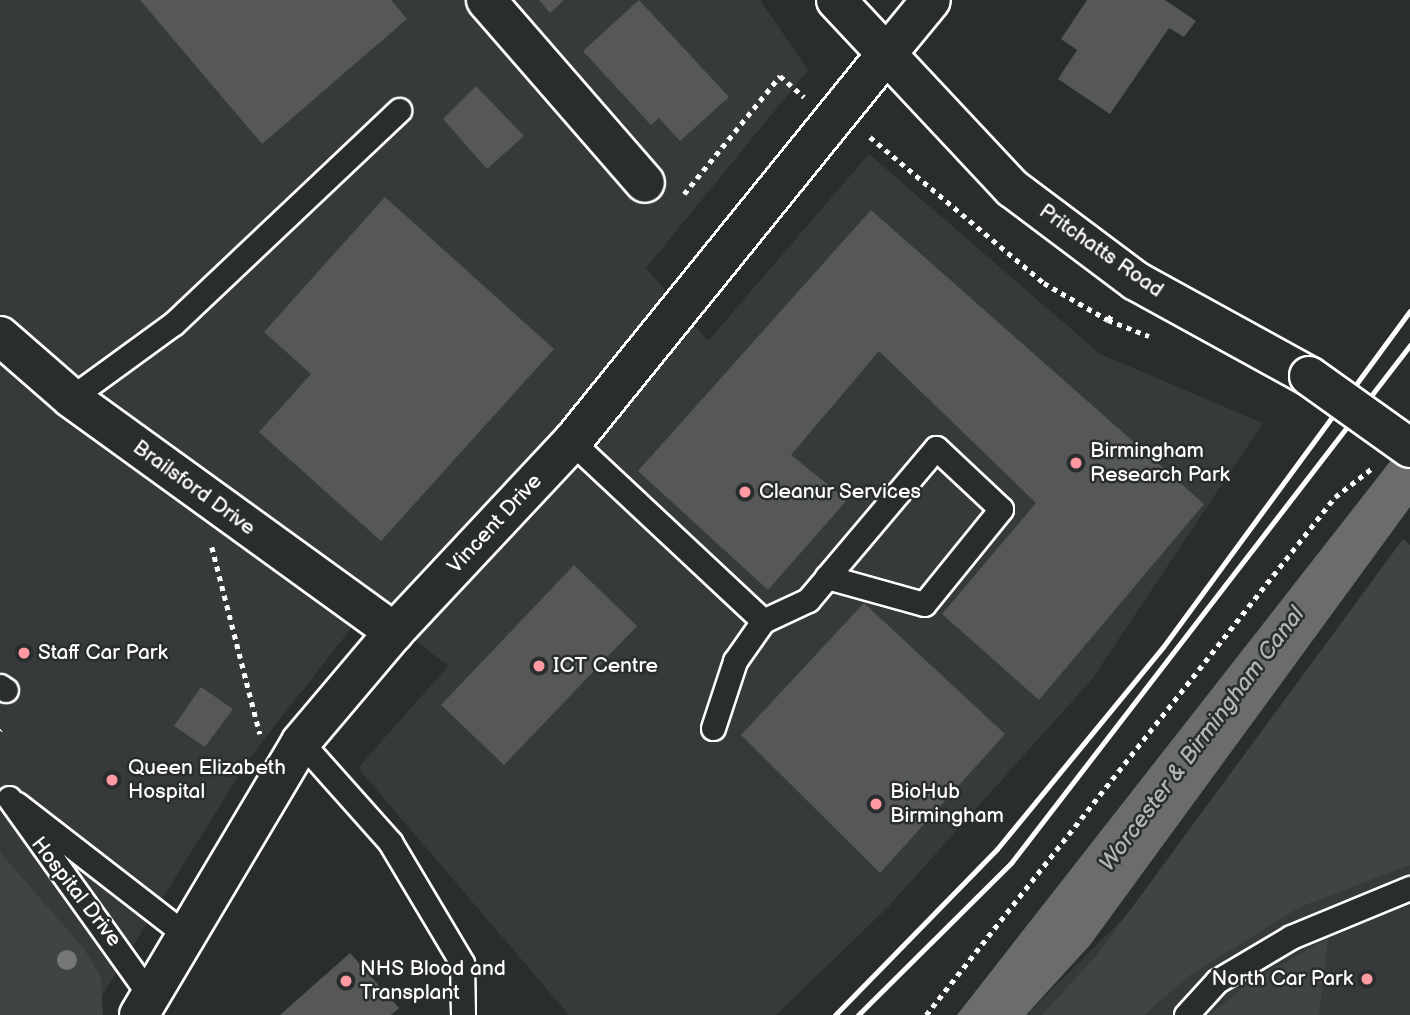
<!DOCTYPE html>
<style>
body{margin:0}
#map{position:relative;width:1410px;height:1015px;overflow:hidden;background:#2a2d2e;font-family:"Balsamiq Sans",sans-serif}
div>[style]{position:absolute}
.built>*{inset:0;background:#373a3b}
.green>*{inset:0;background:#414445}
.water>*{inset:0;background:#6a6c6d}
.building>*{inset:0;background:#555758}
.path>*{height:4.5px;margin-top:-2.25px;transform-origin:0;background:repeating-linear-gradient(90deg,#fff 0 5px,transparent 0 10px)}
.roads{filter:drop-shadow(2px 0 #fff) drop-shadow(-2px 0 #fff) drop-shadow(0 2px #fff) drop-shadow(0 -2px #fff)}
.service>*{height:23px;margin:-11.5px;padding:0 11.5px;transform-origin:11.5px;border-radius:11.5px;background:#2a2d2e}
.minor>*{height:38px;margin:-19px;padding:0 19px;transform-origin:19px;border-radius:19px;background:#2a2d2e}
.tertiary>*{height:38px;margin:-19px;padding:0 19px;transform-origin:19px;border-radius:19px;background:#2a2d2e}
.rail>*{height:5px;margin:-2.5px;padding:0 2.5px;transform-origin:2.5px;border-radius:2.5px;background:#fff}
.bridges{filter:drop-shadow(2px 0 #fff) drop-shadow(-2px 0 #fff) drop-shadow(0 2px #fff) drop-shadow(0 -2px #fff)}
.tertiary-bridge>*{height:38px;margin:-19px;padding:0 19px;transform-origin:19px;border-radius:19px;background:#2a2d2e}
.trees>*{width:20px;height:20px;margin:-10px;border-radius:50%;background:#757778}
.dots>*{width:19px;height:19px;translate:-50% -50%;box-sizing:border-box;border:4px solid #2a2d2e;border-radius:50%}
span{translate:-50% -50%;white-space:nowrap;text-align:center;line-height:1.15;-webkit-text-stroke:5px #2a2d2e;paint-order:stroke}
.street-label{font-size:21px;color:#fff}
.poi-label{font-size:21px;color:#fff}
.left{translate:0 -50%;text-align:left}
.right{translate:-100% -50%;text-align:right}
.water-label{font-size:23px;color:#b4b6b6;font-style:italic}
</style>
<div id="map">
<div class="built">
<i style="clip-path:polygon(0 0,760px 0,808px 70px,646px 268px,708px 341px,869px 154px,1100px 354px,1263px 423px,1092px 679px,888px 907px,776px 1015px,569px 1015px,358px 768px,448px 666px,370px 604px,249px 759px,90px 1015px,0 1015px)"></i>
<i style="clip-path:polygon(1410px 621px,1410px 1015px,1026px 1015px,1356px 688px)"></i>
</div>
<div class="green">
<i style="clip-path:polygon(1403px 539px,1410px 545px,1410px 865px,1300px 907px,1190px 975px,1144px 1015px,1042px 1015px,1097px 955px)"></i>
<i style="clip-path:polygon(0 852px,84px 949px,101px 977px,103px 1015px,0 1015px)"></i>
<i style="clip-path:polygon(1328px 938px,1319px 1015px,1210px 1015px,1246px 985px)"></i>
</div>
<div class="water">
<i style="clip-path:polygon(1410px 436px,1410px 507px,1090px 945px,1026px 1015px,957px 1015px)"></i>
</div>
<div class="building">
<i style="clip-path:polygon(140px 0,391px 0,407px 19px,262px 144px)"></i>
<i style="clip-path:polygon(539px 0,564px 0,550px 13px)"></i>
<i style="clip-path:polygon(639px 0,729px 97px,680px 141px,659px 118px,651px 125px,583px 51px)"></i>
<i style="clip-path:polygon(1087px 0,1165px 0,1196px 21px,1184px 37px,1169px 28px,1110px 114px,1058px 79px,1077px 50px,1061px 39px)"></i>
<i style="clip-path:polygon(476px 86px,524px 136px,487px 169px,443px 119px)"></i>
<i style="clip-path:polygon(385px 197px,554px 349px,381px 541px,259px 432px,311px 374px,264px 332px)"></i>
<i style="clip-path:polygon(871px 210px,1204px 504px,1039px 700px,942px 614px,1036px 503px,879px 351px,791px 455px,847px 500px,768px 590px,638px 471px)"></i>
<i style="clip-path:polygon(574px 565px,637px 626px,504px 765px,441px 705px)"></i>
<i style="clip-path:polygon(864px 603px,1005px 734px,880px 873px,741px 735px)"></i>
<i style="clip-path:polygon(201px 687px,233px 709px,205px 747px,174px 726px)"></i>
<i style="clip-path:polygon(350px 953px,399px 1008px,391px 1015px,280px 1015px)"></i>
</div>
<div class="path">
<i style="left:870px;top:137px;width:227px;rotate:40deg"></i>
<i style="left:1044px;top:283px;width:74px;rotate:30deg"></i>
<i style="left:1108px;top:320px;width:9px;rotate:-54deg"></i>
<i style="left:684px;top:194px;width:152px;rotate:-50.9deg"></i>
<i style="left:780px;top:76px;width:32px;rotate:41deg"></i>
<i style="left:1108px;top:320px;width:44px;rotate:21.3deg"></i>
<i style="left:212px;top:547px;width:193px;rotate:75.6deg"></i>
<i style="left:0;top:730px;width:1px;rotate:-45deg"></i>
<i style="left:926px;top:1015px;width:660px;rotate:-51.71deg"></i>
<i style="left:1335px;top:497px;width:46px;rotate:-37.9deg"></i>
</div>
<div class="roads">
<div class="service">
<i style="left:71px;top:398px;width:127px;rotate:-36.1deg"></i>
<i style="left:174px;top:323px;width:310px;rotate:-43.4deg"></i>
<i style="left:572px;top:442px;width:262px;rotate:43.1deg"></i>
<i style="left:763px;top:621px;width:50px;rotate:-25deg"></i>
<i style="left:808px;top:600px;width:30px;rotate:-50deg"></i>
<i style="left:827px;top:577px;width:169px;rotate:-49.8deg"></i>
<i style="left:936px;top:448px;width:89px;rotate:43.2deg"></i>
<i style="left:1001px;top:509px;width:122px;rotate:129deg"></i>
<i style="left:924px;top:604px;width:101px;rotate:-164.4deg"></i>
<i style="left:0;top:686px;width:7px;rotate:34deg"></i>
<i style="left:713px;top:728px;width:71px;rotate:-71.8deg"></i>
<i style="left:735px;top:661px;width:49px;rotate:-55deg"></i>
<i style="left:301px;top:742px;width:134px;rotate:48.3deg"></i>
<i style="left:390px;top:842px;width:141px;rotate:59.2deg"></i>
<i style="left:462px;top:963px;width:52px;rotate:88.9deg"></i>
<i style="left:9px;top:798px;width:243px;rotate:54.5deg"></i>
<i style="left:17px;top:804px;width:214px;rotate:37.8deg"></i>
<i style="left:1186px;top:1015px;width:46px;rotate:-47.6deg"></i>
<i style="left:1217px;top:981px;width:86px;rotate:-30.7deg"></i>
<i style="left:1291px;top:937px;width:129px;rotate:-22.4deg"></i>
</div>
<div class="minor">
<i style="left:486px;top:0;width:242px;rotate:49deg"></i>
<i style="left:885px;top:56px;width:72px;rotate:-50.6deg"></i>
<i style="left:0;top:336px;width:94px;rotate:41.1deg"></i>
<i style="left:71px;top:398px;width:399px;rotate:35.9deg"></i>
</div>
<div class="tertiary">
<i style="left:836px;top:0;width:258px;rotate:46.9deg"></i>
<i style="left:1012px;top:188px;width:155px;rotate:36.9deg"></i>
<i style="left:1136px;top:281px;width:197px;rotate:28.8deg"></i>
<i style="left:139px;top:1015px;width:317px;rotate:-59.3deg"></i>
<i style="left:301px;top:742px;width:144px;rotate:-49.8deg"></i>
<i style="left:394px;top:632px;width:260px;rotate:-46.9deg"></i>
<i style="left:572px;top:442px;width:497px;rotate:-51deg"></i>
</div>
</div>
<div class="rail">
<i style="left:835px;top:1015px;width:232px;rotate:-45.7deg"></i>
<i style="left:997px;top:849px;width:261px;rotate:-50.6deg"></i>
<i style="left:1163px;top:647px;width:417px;rotate:-53.7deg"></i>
<i style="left:858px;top:1015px;width:216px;rotate:-44.8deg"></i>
<i style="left:1011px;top:863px;width:654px;rotate:-52.39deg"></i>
</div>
<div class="bridges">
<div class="tertiary-bridge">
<i style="left:1309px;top:376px;width:124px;rotate:35.5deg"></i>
</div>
</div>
<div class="trees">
<i style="left:67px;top:960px"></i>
</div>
<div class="dots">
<i style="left:1076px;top:463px;background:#ff9aa2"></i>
<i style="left:745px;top:492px;background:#ff9aa2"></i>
<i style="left:24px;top:653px;background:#ff9aa2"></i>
<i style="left:539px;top:666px;background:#ff9aa2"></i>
<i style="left:112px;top:780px;background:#ff9aa2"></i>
<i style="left:876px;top:804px;background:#ff9aa2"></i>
<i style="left:1367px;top:979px;background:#ff9aa2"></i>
<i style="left:346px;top:981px;background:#ff9aa2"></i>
</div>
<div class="street-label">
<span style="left:1101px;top:251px;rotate:35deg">Pritchatts Road</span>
<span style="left:194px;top:488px;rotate:36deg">Brailsford Drive</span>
<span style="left:495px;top:524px;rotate:-47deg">Vincent Drive</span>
<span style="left:76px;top:892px;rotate:52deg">Hospital Drive</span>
</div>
<div class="poi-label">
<span class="left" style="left:1090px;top:463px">Birmingham<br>Research Park</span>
<span class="left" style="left:759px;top:492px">Cleanur Services</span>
<span class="left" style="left:38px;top:653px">Staff Car Park</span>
<span class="left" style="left:553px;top:666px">ICT Centre</span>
<span class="left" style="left:128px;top:780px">Queen Elizabeth<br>Hospital</span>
<span class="left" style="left:890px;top:804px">BioHub<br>Birmingham</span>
<span class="left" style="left:360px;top:981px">NHS Blood and<br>Transplant</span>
<span class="right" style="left:1353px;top:979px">North Car Park</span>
</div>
<div class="water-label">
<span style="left:1202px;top:739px;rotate:-53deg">Worcester &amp; Birmingham Canal</span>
</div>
</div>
